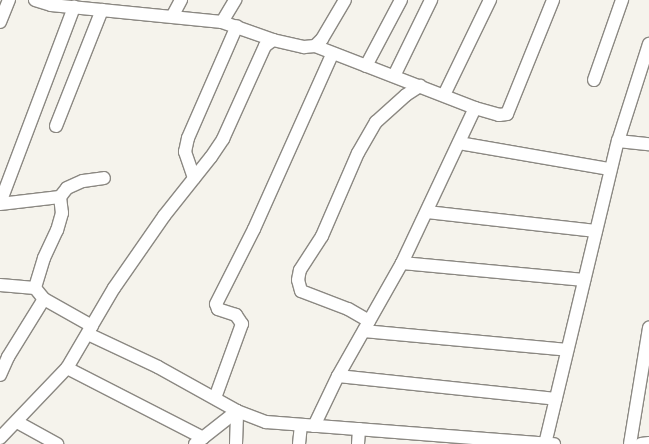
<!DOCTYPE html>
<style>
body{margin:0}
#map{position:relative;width:649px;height:444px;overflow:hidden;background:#f5f3ec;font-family:"Alegreya Sans",sans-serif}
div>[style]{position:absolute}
.roads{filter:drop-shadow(1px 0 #8b8882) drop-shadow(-1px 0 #8b8882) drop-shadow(0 1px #8b8882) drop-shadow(0 -1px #8b8882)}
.minor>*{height:12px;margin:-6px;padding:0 6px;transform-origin:6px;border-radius:6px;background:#fff}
span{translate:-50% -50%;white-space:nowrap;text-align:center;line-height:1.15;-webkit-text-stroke:3px #f5f3ec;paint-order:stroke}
</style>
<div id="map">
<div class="roads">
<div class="minor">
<i style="left:35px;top:0;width:17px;rotate:17deg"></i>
<i style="left:51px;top:5px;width:172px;rotate:5.7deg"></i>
<i style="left:222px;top:22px;width:54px;rotate:19.4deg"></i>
<i style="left:173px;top:15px;width:17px;rotate:-62deg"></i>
<i style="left:0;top:22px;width:24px;rotate:-68deg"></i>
<i style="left:222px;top:22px;width:26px;rotate:-59deg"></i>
<i style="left:315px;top:46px;width:172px;rotate:21.2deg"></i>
<i style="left:475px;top:108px;width:25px;rotate:16deg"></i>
<i style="left:499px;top:115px;width:8px;rotate:-7deg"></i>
<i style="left:507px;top:114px;width:123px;rotate:-68deg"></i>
<i style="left:366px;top:66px;width:75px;rotate:-62.1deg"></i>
<i style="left:394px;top:76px;width:85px;rotate:-64deg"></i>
<i style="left:594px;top:80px;width:85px;rotate:-70.7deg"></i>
<i style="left:444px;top:95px;width:106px;rotate:-64.2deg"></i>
<i style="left:56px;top:126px;width:125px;rotate:-68.4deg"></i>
<i style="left:618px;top:141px;width:31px;rotate:6deg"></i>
<i style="left:459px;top:143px;width:153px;rotate:9.8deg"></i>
<i style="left:194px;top:178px;width:28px;rotate:-109deg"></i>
<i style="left:185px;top:152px;width:14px;rotate:-78deg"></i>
<i style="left:188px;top:138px;width:122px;rotate:-66.4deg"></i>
<i style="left:60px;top:197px;width:11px;rotate:-52deg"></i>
<i style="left:67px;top:188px;width:17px;rotate:-24deg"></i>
<i style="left:83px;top:181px;width:21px;rotate:-8deg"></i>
<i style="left:0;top:203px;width:210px;rotate:-69.3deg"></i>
<i style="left:0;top:204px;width:60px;rotate:-6.7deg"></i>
<i style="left:60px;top:197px;width:16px;rotate:83deg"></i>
<i style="left:62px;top:213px;width:18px;rotate:106deg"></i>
<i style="left:57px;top:230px;width:31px;rotate:115deg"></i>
<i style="left:44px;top:258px;width:31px;rotate:107deg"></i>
<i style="left:427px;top:212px;width:170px;rotate:6.4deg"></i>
<i style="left:402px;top:263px;width:183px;rotate:5.3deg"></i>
<i style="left:0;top:285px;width:35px;rotate:5deg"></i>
<i style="left:35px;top:288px;width:14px;rotate:51deg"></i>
<i style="left:44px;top:299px;width:55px;rotate:29.4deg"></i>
<i style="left:369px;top:321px;width:24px;rotate:-150deg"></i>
<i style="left:348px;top:309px;width:50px;rotate:-159deg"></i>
<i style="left:301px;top:291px;width:11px;rotate:-105deg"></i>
<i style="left:298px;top:280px;width:10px;rotate:-79deg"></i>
<i style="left:300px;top:270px;width:40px;rotate:-57.1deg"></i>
<i style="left:322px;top:236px;width:90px;rotate:-66.6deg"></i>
<i style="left:358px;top:153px;width:36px;rotate:-60deg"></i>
<i style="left:376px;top:122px;width:40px;rotate:-42deg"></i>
<i style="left:406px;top:95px;width:17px;rotate:-33deg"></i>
<i style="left:364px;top:331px;width:204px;rotate:5.3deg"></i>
<i style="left:88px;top:334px;width:77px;rotate:25.2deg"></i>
<i style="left:158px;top:367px;width:90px;rotate:29.1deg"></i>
<i style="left:237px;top:411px;width:31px;rotate:21deg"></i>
<i style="left:266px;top:422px;width:289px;rotate:4.4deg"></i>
<i style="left:67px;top:368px;width:153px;rotate:27.2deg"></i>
<i style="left:0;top:375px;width:20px;rotate:-66deg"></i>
<i style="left:8px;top:357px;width:68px;rotate:-58.2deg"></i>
<i style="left:338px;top:376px;width:219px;rotate:6deg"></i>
<i style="left:215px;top:398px;width:79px;rotate:-70deg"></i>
<i style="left:242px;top:324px;width:11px;rotate:-124deg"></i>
<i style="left:236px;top:315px;width:19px;rotate:-162deg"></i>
<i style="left:218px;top:309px;width:5px;rotate:-112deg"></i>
<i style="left:216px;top:304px;width:84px;rotate:-63.1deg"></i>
<i style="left:254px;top:229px;width:191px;rotate:-65.9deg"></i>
<i style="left:17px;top:422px;width:46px;rotate:28.8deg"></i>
<i style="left:314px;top:426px;width:55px;rotate:-64.4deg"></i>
<i style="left:338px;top:376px;width:130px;rotate:-60.5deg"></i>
<i style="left:402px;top:263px;width:171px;rotate:-64.8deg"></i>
<i style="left:0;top:438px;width:97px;rotate:-46.3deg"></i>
<i style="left:67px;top:368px;width:93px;rotate:-59.6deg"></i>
<i style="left:114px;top:288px;width:88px;rotate:-55.2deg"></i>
<i style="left:164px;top:216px;width:75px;rotate:-51.5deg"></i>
<i style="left:211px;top:157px;width:22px;rotate:-56deg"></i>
<i style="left:223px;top:139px;width:102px;rotate:-65.7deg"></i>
<i style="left:265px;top:46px;width:10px;rotate:-37deg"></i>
<i style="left:273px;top:40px;width:32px;rotate:13deg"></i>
<i style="left:304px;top:47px;width:11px;rotate:-5deg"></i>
<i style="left:315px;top:46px;width:10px;rotate:-45deg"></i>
<i style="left:322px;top:39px;width:45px;rotate:-59.5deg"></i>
<i style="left:195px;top:444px;width:53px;rotate:-38.2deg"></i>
<i style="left:236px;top:444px;width:33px;rotate:-88deg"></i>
<i style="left:299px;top:444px;width:19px;rotate:-84deg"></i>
<i style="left:358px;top:444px;width:15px;rotate:-86deg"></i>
<i style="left:545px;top:444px;width:312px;rotate:-76.5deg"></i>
<i style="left:618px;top:141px;width:102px;rotate:-72.3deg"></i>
<i style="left:630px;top:444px;width:118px;rotate:-80.7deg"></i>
<i style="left:641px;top:444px;width:8px;rotate:-7deg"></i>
</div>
</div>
</div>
